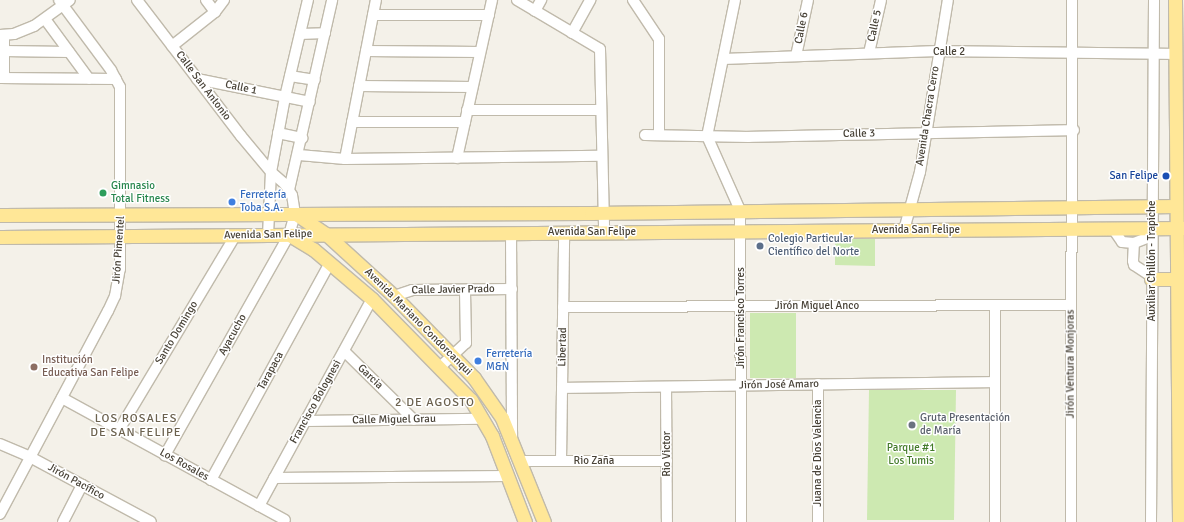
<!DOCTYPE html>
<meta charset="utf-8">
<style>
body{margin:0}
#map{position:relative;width:1184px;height:522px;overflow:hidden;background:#f4f1e9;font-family:Signika,sans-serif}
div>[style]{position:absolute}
.green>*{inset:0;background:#cde9b1}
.roads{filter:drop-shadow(1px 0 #c0baab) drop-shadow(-1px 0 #c0baab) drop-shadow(0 1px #c0baab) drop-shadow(0 -1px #c0baab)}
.minor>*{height:10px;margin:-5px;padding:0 5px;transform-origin:5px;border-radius:5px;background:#fff}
.major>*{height:13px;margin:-6.5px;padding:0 6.5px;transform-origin:6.5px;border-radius:6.5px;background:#ffe797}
.dots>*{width:11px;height:11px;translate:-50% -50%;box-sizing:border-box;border:2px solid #fff;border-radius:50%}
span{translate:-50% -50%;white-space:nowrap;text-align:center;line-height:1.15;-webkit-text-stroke:3px #fff;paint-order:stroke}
.street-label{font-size:11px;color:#484237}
.transit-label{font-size:11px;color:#164399}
.right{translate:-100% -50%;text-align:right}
.leisure-label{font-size:11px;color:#27864d}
.left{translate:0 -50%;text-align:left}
.shop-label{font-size:11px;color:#366cbe}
.service-label{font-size:11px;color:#4e5e75}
.education-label{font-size:11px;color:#785e54}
.worship-label{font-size:11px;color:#5b616d}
.park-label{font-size:11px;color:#437b29}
.neighbourhood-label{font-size:12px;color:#6b614e;letter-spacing:1px}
</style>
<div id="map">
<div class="green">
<i style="clip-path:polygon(835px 238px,875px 239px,875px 266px,835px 265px)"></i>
<i style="clip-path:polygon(750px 313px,796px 313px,796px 378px,750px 378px)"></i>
<i style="clip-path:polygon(869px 390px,956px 390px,954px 520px,867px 520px)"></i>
</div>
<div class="roads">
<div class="minor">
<i style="left:137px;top:0;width:171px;rotate:52.6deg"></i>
<i style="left:241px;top:136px;width:47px;rotate:50.2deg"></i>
<i style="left:271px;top:172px;width:18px;rotate:41deg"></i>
<i style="left:285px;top:184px;width:13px;rotate:58deg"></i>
<i style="left:292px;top:195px;width:19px;rotate:81deg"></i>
<i style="left:295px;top:214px;width:22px;rotate:106deg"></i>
<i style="left:289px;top:235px;width:253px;rotate:119.4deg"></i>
<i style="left:206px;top:0;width:15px;rotate:53deg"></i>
<i style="left:517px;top:0;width:96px;rotate:30.6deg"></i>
<i style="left:600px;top:49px;width:183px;rotate:88.7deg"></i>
<i style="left:633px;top:0;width:47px;rotate:56.3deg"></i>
<i style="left:659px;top:39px;width:96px;rotate:90deg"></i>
<i style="left:735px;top:0;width:139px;rotate:101.6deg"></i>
<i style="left:707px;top:136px;width:81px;rotate:66deg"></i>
<i style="left:740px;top:210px;width:312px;rotate:89.8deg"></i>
<i style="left:535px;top:11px;width:13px;rotate:-61deg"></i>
<i style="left:373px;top:15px;width:116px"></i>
<i style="left:45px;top:19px;width:74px;rotate:53.7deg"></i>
<i style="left:572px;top:33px;width:38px;rotate:-61deg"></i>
<i style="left:300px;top:34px;width:25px;rotate:-2deg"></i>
<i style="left:0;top:35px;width:14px;rotate:-4deg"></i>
<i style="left:14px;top:34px;width:22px;rotate:-22deg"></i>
<i style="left:34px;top:26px;width:44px;rotate:-35.8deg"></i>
<i style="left:4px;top:35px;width:43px;rotate:90deg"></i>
<i style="left:172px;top:46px;width:55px;rotate:-38.3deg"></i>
<i style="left:215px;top:12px;width:15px;rotate:-53deg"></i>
<i style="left:4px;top:51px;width:65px;rotate:0.9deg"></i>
<i style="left:366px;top:51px;width:114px;rotate:0.5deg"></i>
<i style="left:869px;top:53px;width:54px;rotate:-77.2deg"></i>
<i style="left:796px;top:56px;width:57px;rotate:-77.9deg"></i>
<i style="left:723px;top:59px;width:215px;rotate:-2.1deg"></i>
<i style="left:938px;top:51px;width:237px;rotate:0.7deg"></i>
<i style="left:290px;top:76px;width:25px;rotate:9deg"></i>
<i style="left:0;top:78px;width:116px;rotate:0.5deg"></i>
<i style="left:197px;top:79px;width:115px;rotate:11.5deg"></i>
<i style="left:359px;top:86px;width:113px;rotate:0.5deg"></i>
<i style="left:467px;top:110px;width:134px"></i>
<i style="left:352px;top:122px;width:113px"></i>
<i style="left:278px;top:133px;width:25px;rotate:12deg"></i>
<i style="left:645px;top:135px;width:104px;rotate:1.1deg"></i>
<i style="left:749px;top:137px;width:325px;rotate:-1.2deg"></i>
<i style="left:299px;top:155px;width:46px;rotate:5deg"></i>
<i style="left:345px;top:159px;width:256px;rotate:-0.7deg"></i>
<i style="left:457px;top:158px;width:162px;rotate:-77.5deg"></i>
<i style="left:345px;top:159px;width:162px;rotate:-79deg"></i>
<i style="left:289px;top:190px;width:195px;rotate:-77.2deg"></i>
<i style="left:1113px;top:229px;width:16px;rotate:55deg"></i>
<i style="left:1122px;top:242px;width:12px;rotate:5deg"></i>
<i style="left:904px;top:230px;width:60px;rotate:-74.6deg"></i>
<i style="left:920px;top:172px;width:174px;rotate:-80.8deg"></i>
<i style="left:511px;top:233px;width:206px;rotate:89.7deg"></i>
<i style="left:268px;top:235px;width:63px;rotate:-87.3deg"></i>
<i style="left:271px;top:172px;width:76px;rotate:-79.4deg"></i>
<i style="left:285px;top:97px;width:100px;rotate:-76.7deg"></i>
<i style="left:1151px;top:276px;width:20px;rotate:-147deg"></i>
<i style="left:1134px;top:265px;width:4px;rotate:-104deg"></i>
<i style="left:1133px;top:261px;width:18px;rotate:-87deg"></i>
<i style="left:1134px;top:243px;width:19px;rotate:-21deg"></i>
<i style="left:394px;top:296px;width:19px;rotate:-18deg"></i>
<i style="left:412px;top:290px;width:100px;rotate:-0.6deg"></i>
<i style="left:995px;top:305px;width:217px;rotate:90deg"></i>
<i style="left:563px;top:307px;width:508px;rotate:-0.23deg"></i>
<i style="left:344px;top:351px;width:98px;rotate:44.6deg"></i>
<i style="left:441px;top:366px;width:34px;rotate:-43deg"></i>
<i style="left:466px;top:343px;width:53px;rotate:-91.1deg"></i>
<i style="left:666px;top:387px;width:135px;rotate:89.6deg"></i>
<i style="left:562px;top:388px;width:433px;rotate:-0.8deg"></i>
<i style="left:62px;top:398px;width:254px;rotate:28.7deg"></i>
<i style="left:306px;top:421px;width:176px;rotate:-0.7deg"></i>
<i style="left:119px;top:430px;width:226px;rotate:-59.1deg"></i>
<i style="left:0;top:444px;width:33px;rotate:23deg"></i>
<i style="left:30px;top:457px;width:137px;rotate:28.2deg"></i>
<i style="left:520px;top:461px;width:147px"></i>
<i style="left:561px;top:461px;width:228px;rotate:-89.2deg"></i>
<i style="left:274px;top:478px;width:233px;rotate:-0.5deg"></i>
<i style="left:211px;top:480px;width:247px;rotate:-61.3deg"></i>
<i style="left:259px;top:506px;width:236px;rotate:-61.4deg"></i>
<i style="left:0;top:514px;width:230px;rotate:-62deg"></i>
<i style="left:108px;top:311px;width:17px;rotate:-65deg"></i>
<i style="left:115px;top:296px;width:27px;rotate:-80deg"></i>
<i style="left:120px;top:269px;width:182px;rotate:-90deg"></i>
<i style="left:120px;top:87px;width:19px;rotate:-118deg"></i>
<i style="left:111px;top:70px;width:87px;rotate:-126.6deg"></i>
<i style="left:63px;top:522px;width:42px;rotate:-62.8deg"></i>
<i style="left:818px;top:522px;width:138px;rotate:-90deg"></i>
<i style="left:1071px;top:522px;width:522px;rotate:-89.89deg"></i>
<i style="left:1151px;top:522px;width:522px;rotate:-89.67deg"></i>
</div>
<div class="major">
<i style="left:1175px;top:0;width:522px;rotate:89.56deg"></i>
<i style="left:296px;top:214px;width:36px;rotate:34deg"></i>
<i style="left:326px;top:234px;width:92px;rotate:42.4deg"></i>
<i style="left:394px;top:296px;width:115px;rotate:45.7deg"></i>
<i style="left:474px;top:378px;width:49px;rotate:55deg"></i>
<i style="left:502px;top:418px;width:112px;rotate:68deg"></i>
<i style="left:0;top:215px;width:591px;rotate:-0.19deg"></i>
<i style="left:591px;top:213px;width:585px;rotate:-0.69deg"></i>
<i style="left:291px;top:236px;width:26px;rotate:31deg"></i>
<i style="left:313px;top:249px;width:77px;rotate:40.3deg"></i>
<i style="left:372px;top:299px;width:141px;rotate:45.6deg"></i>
<i style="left:471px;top:400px;width:42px;rotate:59.7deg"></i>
<i style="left:492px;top:436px;width:92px;rotate:69deg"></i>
<i style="left:0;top:237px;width:1184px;rotate:-0.44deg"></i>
<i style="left:1151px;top:279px;width:26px"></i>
</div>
</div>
<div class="dots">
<i style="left:1166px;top:176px;background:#1a4fb4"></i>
<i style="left:103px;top:193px;background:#2e9e5b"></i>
<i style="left:232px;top:202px;background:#3f7fe0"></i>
<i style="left:760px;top:246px;background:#5c6f8a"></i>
<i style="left:478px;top:361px;background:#3f7fe0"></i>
<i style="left:34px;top:367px;background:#8d6e63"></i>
<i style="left:912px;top:425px;background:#6b7280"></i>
</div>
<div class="street-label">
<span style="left:875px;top:26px;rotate:-78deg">Calle 5</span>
<span style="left:802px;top:28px;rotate:-79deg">Calle 6</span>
<span style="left:949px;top:52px">Calle 2</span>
<span style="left:203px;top:86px;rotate:53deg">Calle San Antonio</span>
<span style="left:241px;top:88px;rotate:12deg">Calle 1</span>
<span style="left:928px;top:116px;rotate:-81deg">Avenida Chacra Cerro</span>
<span style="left:859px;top:134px;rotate:-1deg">Calle 3</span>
<span style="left:916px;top:230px">Avenida San Felipe</span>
<span style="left:592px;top:232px">Avenida San Felipe</span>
<span style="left:268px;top:235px;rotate:-1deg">Avenida San Felipe</span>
<span style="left:119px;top:250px;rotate:-86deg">Jirón Pimentel</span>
<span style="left:1152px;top:261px;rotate:-90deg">Auxiliar Chillón - Trapiche</span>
<span style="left:453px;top:290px;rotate:-1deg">Calle Javier Prado</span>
<span style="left:817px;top:306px">Jirón Miguel Anco</span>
<span style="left:741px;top:318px;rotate:-90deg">Jirón Francisco Torres</span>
<span style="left:418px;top:322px;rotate:45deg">Avenida Mariano Condorcanqui</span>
<span style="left:177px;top:333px;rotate:-59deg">Santo Domingo</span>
<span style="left:233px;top:335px;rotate:-61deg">Ayacucho</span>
<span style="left:563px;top:347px;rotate:-89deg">Libertad</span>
<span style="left:1071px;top:364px;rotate:-90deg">Jirón Ventura Monjoras</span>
<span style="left:271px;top:371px;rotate:-61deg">Tarapaca</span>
<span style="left:370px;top:377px;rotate:44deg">Garcia</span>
<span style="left:779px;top:385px;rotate:-1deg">Jirón José Amaro</span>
<span style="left:316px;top:402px;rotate:-61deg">Francisco Bolognesi</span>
<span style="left:394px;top:420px;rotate:-1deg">Calle Miguel Grau</span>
<span style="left:818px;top:453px;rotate:-90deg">Juana de Dios Valencia</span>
<span style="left:667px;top:454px;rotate:-90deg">Rio Victor</span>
<span style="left:594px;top:461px">Rio Zaña</span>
<span style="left:184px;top:465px;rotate:29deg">Los Rosales</span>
<span style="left:76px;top:482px;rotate:29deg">Jirón Pacífico</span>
</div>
<div class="transit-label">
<span class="right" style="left:1158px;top:176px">San Felipe</span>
</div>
<div class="leisure-label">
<span class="left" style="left:111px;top:193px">Gimnasio<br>Total Fitness</span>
</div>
<div class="shop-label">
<span class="left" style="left:240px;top:202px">Ferretería<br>Toba S.A.</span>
<span class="left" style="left:486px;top:361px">Ferretería<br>M&amp;N</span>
</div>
<div class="service-label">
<span class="left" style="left:768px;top:246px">Colegio Particular<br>Científico del Norte</span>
</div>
<div class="education-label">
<span class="left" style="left:42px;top:367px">Institución<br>Educativa San Felipe</span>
</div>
<div class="worship-label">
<span class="left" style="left:920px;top:425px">Gruta Presentación<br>de María</span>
</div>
<div class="park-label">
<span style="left:911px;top:455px">Parque #1<br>Los Tumis</span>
</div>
<div class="neighbourhood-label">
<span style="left:435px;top:403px">2 DE AGOSTO</span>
<span style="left:136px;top:426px">LOS ROSALES<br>DE SAN FELIPE</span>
</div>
</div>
